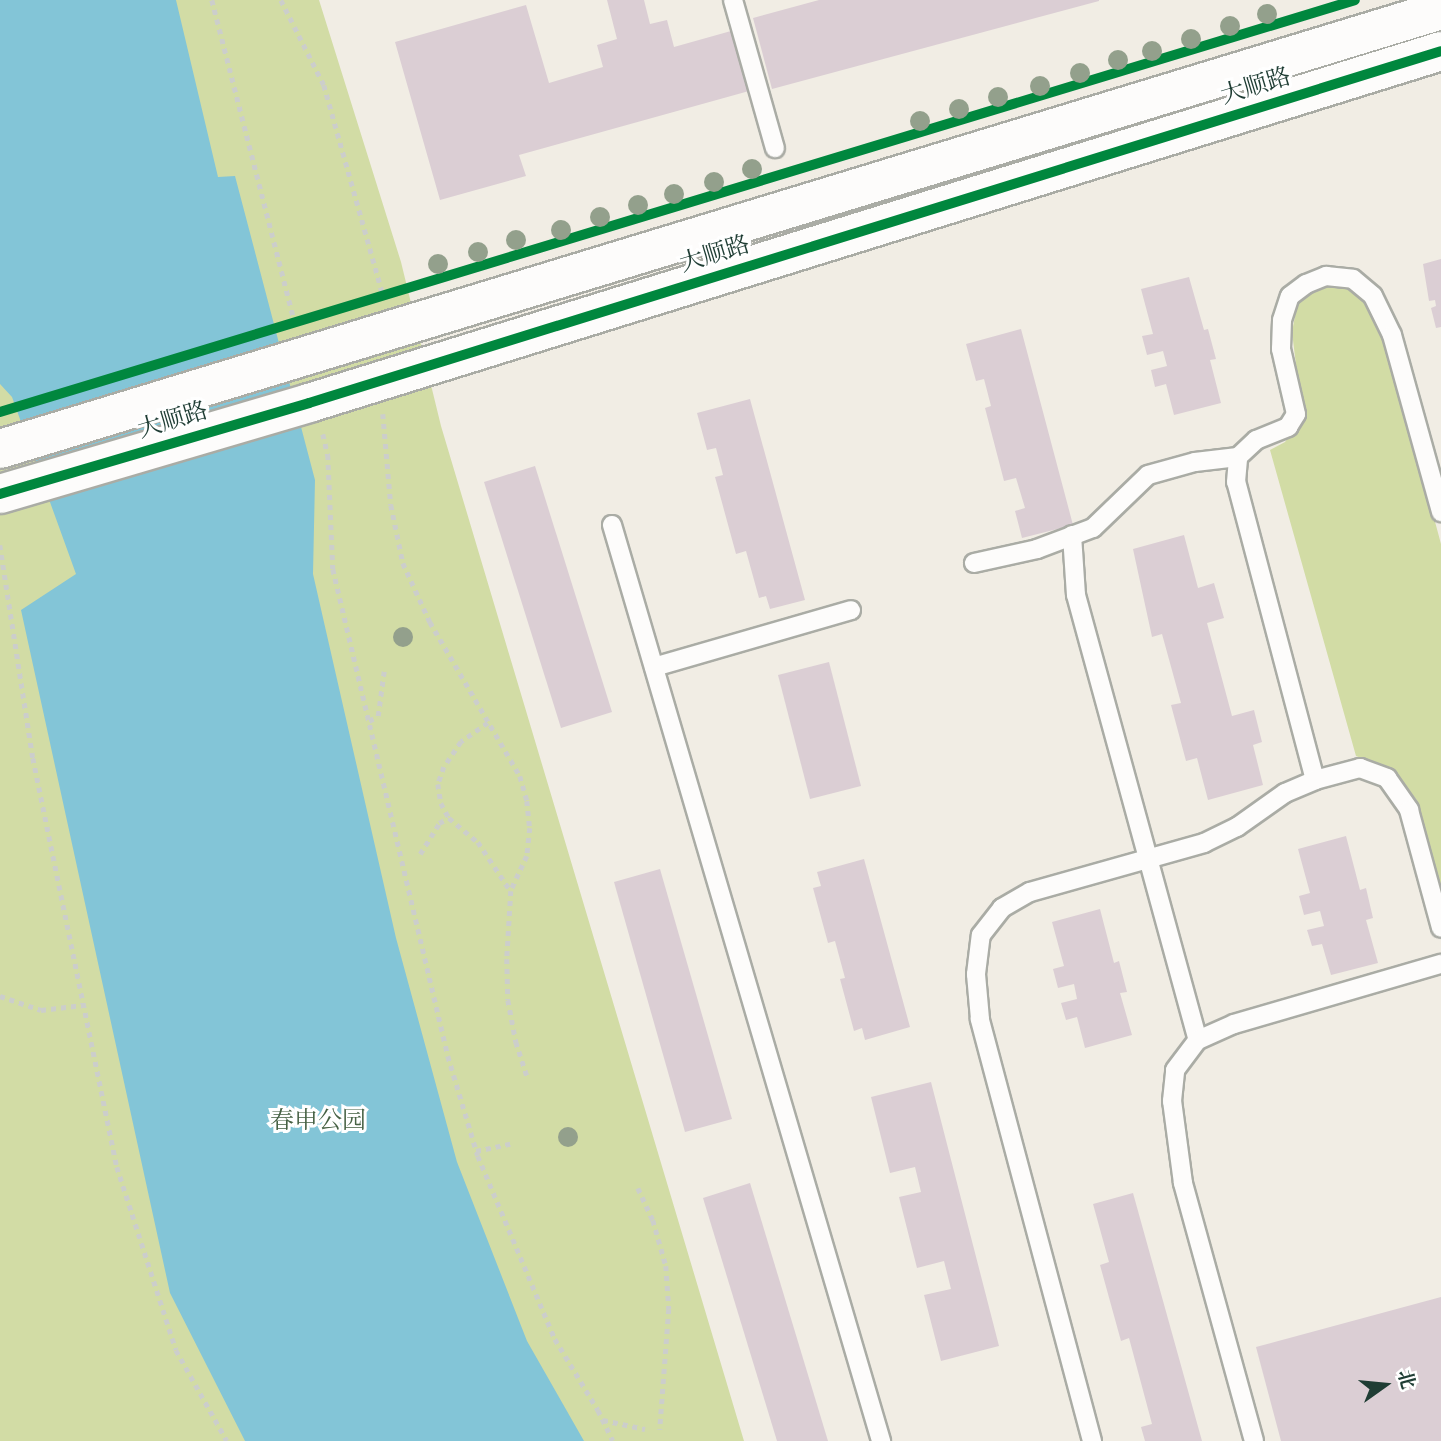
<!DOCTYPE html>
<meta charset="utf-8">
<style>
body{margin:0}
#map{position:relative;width:1441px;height:1441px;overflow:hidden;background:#f1ede4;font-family:"IM FELL DW Pica","Noto Serif SC",serif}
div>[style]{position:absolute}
.green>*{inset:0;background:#d2dca5}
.water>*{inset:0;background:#83c5d7}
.building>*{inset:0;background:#dbced4}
.path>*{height:4.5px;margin-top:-2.25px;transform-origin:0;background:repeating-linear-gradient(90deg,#cccecb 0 5px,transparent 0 10px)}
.roads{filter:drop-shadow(2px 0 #aaaca5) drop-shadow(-2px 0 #aaaca5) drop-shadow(0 2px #aaaca5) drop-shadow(0 -2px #aaaca5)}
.lane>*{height:18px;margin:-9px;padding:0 9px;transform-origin:9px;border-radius:9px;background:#fdfcfb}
.secondary>*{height:38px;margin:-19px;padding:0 19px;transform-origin:19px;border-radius:19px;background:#fdfcfb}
.cycleway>*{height:10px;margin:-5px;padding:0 5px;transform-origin:5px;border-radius:5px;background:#00873e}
.trees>*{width:20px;height:20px;margin:-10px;border-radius:50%;background:#93a08c}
span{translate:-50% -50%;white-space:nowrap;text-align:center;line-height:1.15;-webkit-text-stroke:6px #fff;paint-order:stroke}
.street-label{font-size:24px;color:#1f3d34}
.park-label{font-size:24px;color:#466144}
.north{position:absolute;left:1350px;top:1350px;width:70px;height:70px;-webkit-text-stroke:5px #fff;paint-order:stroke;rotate:75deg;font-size:19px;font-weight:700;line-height:28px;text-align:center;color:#1f3d34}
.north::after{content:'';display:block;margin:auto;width:24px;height:32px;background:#1f3d34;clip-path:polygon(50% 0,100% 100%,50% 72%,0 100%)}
</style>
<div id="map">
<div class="green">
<i style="clip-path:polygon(0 0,319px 0,401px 262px,441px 426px,744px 1441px,0 1441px)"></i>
<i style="clip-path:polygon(1323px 283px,1348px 285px,1369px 306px,1385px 335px,1441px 544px,1441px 897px,1416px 799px,1391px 770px,1356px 756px,1270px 450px,1285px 442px,1295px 428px,1301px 406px,1292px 332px,1298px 300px)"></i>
</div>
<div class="water">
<i style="clip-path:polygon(0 0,176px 0,218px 177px,235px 176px,315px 480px,313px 574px,396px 938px,457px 1162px,527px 1341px,584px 1441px,245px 1441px,170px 1293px,21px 610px,76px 574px,12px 397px,0 384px)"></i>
</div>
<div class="building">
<i style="clip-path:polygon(607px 0,644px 0,650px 24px,667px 20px,674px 47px,731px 31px,749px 91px,519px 155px,526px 176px,440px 200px,395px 42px,526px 5px,549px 83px,603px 67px,597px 45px,617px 39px)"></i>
<i style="clip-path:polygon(819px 0,1099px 0,1099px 1px,772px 89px,753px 18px)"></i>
<i style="clip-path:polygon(1441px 259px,1441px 327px,1436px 328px,1431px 308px,1436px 306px,1435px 300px,1429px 301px,1423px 264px)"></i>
<i style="clip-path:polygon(1189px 277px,1204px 330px,1208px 329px,1216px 359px,1210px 360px,1221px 403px,1174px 415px,1166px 384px,1155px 387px,1151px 370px,1167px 366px,1163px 351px,1147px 355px,1142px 336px,1153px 334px,1141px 289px)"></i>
<i style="clip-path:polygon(1021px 329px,1073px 525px,1022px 538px,1015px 511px,1025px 508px,1016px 478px,1004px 481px,985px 408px,991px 406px,984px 379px,976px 381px,966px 344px)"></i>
<i style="clip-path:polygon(750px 399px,805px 600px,770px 609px,766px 596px,759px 598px,746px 551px,736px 554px,715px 477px,723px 475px,716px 448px,707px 450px,697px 413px)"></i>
<i style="clip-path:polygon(535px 466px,612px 712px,561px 728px,484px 482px)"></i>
<i style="clip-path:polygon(1184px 535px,1198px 588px,1214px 583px,1224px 618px,1207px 623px,1232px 716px,1254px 710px,1262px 742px,1253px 745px,1263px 785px,1208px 800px,1197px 758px,1186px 761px,1171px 705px,1181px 703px,1162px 634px,1152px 637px,1133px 549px)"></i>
<i style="clip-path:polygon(829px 662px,861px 786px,810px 799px,778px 675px)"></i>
<i style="clip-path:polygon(1346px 836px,1360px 890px,1366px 888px,1373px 918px,1366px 920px,1378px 963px,1331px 975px,1322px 944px,1312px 946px,1307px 930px,1324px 926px,1320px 911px,1304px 915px,1299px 896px,1310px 893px,1298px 849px)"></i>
<i style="clip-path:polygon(864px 859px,910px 1027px,865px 1040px,862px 1028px,854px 1031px,840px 979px,845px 978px,835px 941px,828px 943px,813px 888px,821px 886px,817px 872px)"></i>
<i style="clip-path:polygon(660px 869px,732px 1119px,685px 1132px,614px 882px)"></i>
<i style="clip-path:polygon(1100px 909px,1114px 963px,1119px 961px,1127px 992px,1120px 993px,1132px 1035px,1085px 1048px,1077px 1017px,1066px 1020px,1061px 1003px,1077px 999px,1074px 984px,1058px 988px,1053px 969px,1064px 966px,1052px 922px)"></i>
<i style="clip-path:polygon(931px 1082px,999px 1346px,941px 1361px,924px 1295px,951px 1289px,944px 1261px,917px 1268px,899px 1197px,921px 1192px,915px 1167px,890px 1173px,871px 1097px)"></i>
<i style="clip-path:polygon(750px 1183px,828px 1441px,777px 1441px,703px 1198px)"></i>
<i style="clip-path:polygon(1133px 1193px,1202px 1441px,1145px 1441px,1141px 1427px,1152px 1424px,1129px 1338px,1121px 1341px,1100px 1265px,1109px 1262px,1093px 1204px)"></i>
<i style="clip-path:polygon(1441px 1297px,1441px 1441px,1281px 1441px,1256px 1347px)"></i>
</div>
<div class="path">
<i style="left:212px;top:0;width:334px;rotate:75.6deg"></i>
<i style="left:281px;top:0;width:95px;rotate:63.2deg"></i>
<i style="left:324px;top:85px;width:214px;rotate:74.3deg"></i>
<i style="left:383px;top:414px;width:91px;rotate:85deg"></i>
<i style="left:391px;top:505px;width:59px;rotate:78.3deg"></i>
<i style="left:403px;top:563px;width:65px;rotate:65.4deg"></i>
<i style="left:430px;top:622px;width:178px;rotate:59.7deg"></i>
<i style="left:520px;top:776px;width:26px;rotate:74deg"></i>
<i style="left:527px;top:801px;width:27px;rotate:84deg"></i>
<i style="left:530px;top:828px;width:28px;rotate:96deg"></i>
<i style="left:527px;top:856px;width:38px;rotate:115deg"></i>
<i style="left:511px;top:891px;width:68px;rotate:93.4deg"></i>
<i style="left:507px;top:959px;width:41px;rotate:88.6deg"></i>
<i style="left:508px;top:1000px;width:43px;rotate:79.2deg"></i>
<i style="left:516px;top:1042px;width:38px;rotate:72deg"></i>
<i style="left:323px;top:434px;width:22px;rotate:77deg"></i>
<i style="left:328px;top:455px;width:114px;rotate:87.5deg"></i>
<i style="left:333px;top:569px;width:500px;rotate:76.71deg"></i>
<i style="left:448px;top:1056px;width:104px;rotate:73.3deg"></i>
<i style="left:478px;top:1156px;width:199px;rotate:67.2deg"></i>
<i style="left:555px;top:1339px;width:83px;rotate:58.8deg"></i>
<i style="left:598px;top:1410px;width:34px;rotate:64deg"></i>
<i style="left:0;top:545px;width:216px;rotate:81.2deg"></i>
<i style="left:33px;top:758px;width:418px;rotate:78.4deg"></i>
<i style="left:117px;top:1167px;width:192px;rotate:72.1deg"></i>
<i style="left:176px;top:1350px;width:104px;rotate:60.7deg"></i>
<i style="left:369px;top:721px;width:10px;rotate:-29deg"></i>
<i style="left:378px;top:716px;width:45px;rotate:-82.4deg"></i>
<i style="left:488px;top:723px;width:33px;rotate:145deg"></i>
<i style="left:461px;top:742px;width:30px;rotate:124deg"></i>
<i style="left:444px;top:767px;width:18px;rotate:109deg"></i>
<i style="left:438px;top:784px;width:19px;rotate:81deg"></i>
<i style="left:441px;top:803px;width:17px;rotate:62deg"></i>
<i style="left:449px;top:818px;width:38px;rotate:40deg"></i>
<i style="left:478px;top:842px;width:58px;rotate:56.3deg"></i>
<i style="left:420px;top:854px;width:36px;rotate:-58deg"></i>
<i style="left:439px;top:823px;width:11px;rotate:-27deg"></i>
<i style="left:0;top:996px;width:43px;rotate:18.9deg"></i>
<i style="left:41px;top:1010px;width:42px;rotate:-6.8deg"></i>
<i style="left:476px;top:1151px;width:35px;rotate:-12deg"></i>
<i style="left:638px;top:1188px;width:35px;rotate:65deg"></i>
<i style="left:653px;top:1220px;width:48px;rotate:74.2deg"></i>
<i style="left:666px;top:1266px;width:43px;rotate:86deg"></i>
<i style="left:669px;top:1309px;width:121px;rotate:94.3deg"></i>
<i style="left:603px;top:1420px;width:43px;rotate:12.1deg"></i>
</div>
<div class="roads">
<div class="lane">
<i style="left:733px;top:0;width:154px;rotate:74.2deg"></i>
<i style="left:612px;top:525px;width:955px;rotate:73.63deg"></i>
<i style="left:1072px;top:535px;width:60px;rotate:86.2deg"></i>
<i style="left:1076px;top:595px;width:461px;rotate:74.7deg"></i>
<i style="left:974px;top:563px;width:65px;rotate:-12.5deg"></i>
<i style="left:1037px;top:549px;width:60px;rotate:-20.6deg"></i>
<i style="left:1093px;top:528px;width:76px;rotate:-43.9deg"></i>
<i style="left:1148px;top:475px;width:49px;rotate:-15.5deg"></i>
<i style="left:1195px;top:462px;width:43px;rotate:-6.6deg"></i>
<i style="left:654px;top:667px;width:205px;rotate:-16.1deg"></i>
<i style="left:1315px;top:780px;width:308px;rotate:-104.8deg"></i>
<i style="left:1236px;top:482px;width:25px;rotate:-85deg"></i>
<i style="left:1238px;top:457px;width:25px;rotate:-43deg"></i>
<i style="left:1256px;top:440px;width:35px;rotate:-22deg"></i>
<i style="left:1288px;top:427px;width:15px;rotate:-58deg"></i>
<i style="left:1296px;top:414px;width:67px;rotate:-103deg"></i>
<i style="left:1281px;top:349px;width:29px;rotate:-88deg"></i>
<i style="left:1282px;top:320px;width:25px;rotate:-72deg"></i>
<i style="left:1290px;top:296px;width:20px;rotate:-37deg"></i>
<i style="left:1306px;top:284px;width:22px;rotate:-22deg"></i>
<i style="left:1326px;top:276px;width:27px;rotate:6deg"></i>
<i style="left:1353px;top:279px;width:26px;rotate:40deg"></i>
<i style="left:1373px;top:296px;width:43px;rotate:64deg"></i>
<i style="left:1392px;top:335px;width:184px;rotate:74.5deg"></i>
<i style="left:1092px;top:1441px;width:437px;rotate:-104.9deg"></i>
<i style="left:980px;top:1019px;width:45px;rotate:-95.1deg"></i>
<i style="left:976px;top:974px;width:39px;rotate:-83deg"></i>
<i style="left:981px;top:935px;width:34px;rotate:-52deg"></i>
<i style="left:1002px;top:908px;width:32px;rotate:-30deg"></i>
<i style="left:1030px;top:892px;width:181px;rotate:-15.7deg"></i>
<i style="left:1204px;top:843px;width:37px;rotate:-26deg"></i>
<i style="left:1237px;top:827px;width:59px;rotate:-35.3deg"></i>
<i style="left:1285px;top:793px;width:33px;rotate:-23deg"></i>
<i style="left:1315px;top:780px;width:47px;rotate:-14.9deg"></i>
<i style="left:1360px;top:768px;width:29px;rotate:20deg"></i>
<i style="left:1387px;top:778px;width:39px;rotate:55deg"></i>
<i style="left:1409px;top:810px;width:122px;rotate:74.8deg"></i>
<i style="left:1254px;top:1441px;width:268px;rotate:-105.4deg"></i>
<i style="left:1183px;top:1183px;width:83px;rotate:-97.6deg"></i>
<i style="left:1172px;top:1101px;width:31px;rotate:-84deg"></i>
<i style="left:1175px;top:1070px;width:38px;rotate:-53deg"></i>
<i style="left:1198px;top:1040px;width:39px;rotate:-24deg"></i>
<i style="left:1234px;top:1024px;width:216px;rotate:-16.2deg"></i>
</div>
<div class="secondary">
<i style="left:0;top:449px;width:1506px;rotate:-16.94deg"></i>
<i style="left:0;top:494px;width:322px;rotate:-16.4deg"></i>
<i style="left:309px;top:403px;width:1185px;rotate:-17.27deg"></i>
</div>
</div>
<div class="cycleway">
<i style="left:0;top:412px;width:1416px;rotate:-16.91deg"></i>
<i style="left:0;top:494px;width:322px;rotate:-16.4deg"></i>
<i style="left:309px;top:403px;width:1185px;rotate:-17.27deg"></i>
</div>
<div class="trees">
<i style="left:1267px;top:14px"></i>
<i style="left:1230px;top:26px"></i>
<i style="left:1191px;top:39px"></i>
<i style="left:1152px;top:51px"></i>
<i style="left:1118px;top:60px"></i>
<i style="left:1080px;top:73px"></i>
<i style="left:1040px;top:86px"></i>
<i style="left:998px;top:97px"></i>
<i style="left:959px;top:109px"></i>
<i style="left:920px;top:121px"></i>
<i style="left:752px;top:169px"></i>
<i style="left:714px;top:182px"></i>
<i style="left:674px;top:194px"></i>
<i style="left:638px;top:205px"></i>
<i style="left:600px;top:217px"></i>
<i style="left:561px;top:230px"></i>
<i style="left:516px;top:240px"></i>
<i style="left:478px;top:252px"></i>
<i style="left:438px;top:264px"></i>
<i style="left:403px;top:637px"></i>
<i style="left:568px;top:1137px"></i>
</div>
<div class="street-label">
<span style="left:1256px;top:87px;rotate:-17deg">大顺路</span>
<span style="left:715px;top:255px;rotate:-17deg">大顺路</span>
<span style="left:173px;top:421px;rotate:-17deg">大顺路</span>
</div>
<div class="park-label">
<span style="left:318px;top:1122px">春申公园</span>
</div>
<div class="north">北</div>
</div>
